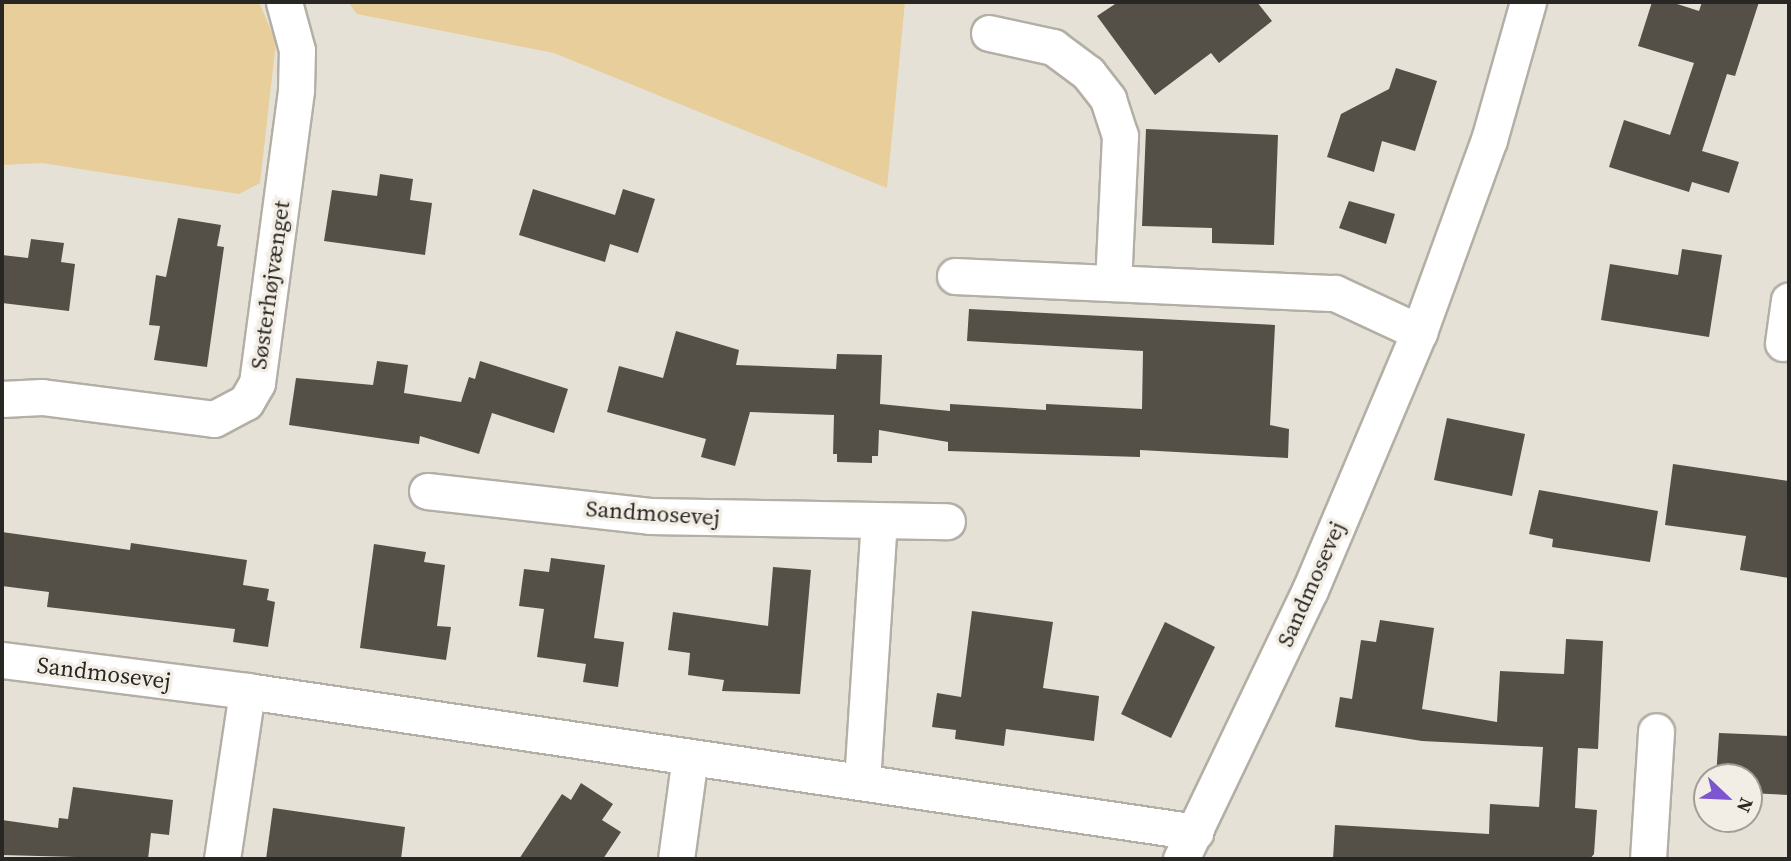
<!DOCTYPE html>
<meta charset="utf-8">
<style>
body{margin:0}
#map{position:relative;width:1791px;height:861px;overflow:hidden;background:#e6e1d7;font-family:"Source Serif 4",serif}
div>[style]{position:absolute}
.green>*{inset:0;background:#e8ce9a}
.building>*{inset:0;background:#545048}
.roads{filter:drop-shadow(2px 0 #b3afa5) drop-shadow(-2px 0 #b3afa5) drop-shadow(0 2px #b3afa5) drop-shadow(0 -2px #b3afa5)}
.minor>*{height:35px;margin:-17.5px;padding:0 17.5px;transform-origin:17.5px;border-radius:17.5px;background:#fff}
span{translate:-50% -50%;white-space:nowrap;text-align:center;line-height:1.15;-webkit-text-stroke:7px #f3eee5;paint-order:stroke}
.street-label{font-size:23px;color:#292723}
.frame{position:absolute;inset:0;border:4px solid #292723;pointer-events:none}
.north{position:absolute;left:1693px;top:763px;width:70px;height:70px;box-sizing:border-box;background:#f3eee5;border:2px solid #a29e97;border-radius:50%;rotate:113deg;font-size:19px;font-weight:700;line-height:28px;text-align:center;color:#292723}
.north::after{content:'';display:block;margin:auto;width:24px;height:32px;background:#7c55cf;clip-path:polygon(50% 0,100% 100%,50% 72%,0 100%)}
</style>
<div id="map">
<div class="green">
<i style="clip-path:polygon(2px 2px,259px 2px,276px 42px,260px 183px,239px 194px,42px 163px,2px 165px)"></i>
<i style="clip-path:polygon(348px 2px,905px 2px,887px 188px,554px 53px,357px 14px)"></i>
</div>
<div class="building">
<i style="clip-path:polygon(1118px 2px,1257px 2px,1272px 21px,1219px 63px,1211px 53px,1155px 95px,1097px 16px)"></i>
<i style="clip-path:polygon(1652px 2px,1671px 2px,1699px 11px,1702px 2px,1759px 2px,1735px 76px,1727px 74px,1702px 151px,1739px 162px,1729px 193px,1692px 182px,1689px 192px,1609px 167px,1624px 120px,1670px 135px,1694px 63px,1638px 46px)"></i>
<i style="clip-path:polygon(1396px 68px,1437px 81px,1415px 151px,1382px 141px,1374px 172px,1327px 157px,1341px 114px,1389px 89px)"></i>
<i style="clip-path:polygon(1146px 129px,1278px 135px,1274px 245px,1212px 243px,1212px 228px,1142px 226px)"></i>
<i style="clip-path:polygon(380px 174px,413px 179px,410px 200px,432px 203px,425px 255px,324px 241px,332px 190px,377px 196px)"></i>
<i style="clip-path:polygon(533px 189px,615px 215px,623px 189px,655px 199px,638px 253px,610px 244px,605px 262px,519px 235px)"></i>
<i style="clip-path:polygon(1349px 201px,1395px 214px,1386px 244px,1339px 228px)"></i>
<i style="clip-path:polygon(178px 218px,221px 225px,217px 246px,224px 247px,207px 367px,154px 360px,160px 326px,149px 325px,156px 275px,166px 277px)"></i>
<i style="clip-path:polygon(31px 239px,64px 243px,61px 262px,75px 264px,69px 311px,2px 303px,2px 255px,28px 258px)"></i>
<i style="clip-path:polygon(1682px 249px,1722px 255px,1709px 337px,1601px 320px,1610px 264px,1678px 275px)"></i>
<i style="clip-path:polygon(969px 309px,1275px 325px,1270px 425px,1289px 429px,1288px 458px,1140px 450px,1140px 457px,948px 451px,948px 442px,879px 430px,878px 456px,872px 456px,872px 463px,837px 462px,837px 454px,833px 454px,834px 415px,750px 412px,735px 466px,701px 457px,706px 439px,607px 412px,619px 366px,663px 378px,676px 331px,739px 350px,736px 365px,836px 369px,837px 354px,882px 355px,880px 404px,950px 411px,950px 404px,1046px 410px,1046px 404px,1142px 409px,1143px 351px,967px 341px)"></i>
<i style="clip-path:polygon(377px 361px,408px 365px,404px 393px,461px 402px,469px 377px,475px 379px,480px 361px,568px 389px,554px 433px,492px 413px,479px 454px,420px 436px,419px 444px,289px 425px,296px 378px,373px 385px)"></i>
<i style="clip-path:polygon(1447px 418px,1525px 434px,1512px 496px,1434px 480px)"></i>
<i style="clip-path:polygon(1673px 464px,1789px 481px,1789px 578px,1740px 570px,1746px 536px,1665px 525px)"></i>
<i style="clip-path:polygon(1539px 490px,1658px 511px,1650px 562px,1552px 547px,1553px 539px,1529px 534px)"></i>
<i style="clip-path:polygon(2px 532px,130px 550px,131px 543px,247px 560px,243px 585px,269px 589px,267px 600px,275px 602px,268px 647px,233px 642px,235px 629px,47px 607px,49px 592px,2px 586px)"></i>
<i style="clip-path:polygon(374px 544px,426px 552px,424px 562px,445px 565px,437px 626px,451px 627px,446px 660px,360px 648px)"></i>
<i style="clip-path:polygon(551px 558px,605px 565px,594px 638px,624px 642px,618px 687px,583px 682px,586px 664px,537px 657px,544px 609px,519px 606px,524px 569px,549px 572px)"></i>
<i style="clip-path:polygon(773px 567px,811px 570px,800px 694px,722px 691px,724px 680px,688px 675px,690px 653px,668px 650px,673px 612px,768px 626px)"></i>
<i style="clip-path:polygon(972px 611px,1053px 622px,1043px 688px,1099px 696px,1094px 741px,1006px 729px,1004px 746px,955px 739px,956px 730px,932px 727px,937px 693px,961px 697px)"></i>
<i style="clip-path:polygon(1380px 620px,1434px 628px,1422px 709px,1497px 722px,1500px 671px,1564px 674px,1566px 639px,1603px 641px,1598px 749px,1578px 748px,1575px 808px,1597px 810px,1594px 854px,1590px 859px,1333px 859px,1335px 825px,1489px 834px,1490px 804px,1539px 807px,1543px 747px,1422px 741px,1335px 727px,1340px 697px,1352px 699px,1361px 640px,1376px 642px)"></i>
<i style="clip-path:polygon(1165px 622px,1215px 647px,1171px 738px,1121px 714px)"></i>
<i style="clip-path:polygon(1719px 733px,1789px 736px,1789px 795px,1749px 793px,1749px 777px,1716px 777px)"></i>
<i style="clip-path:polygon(581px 783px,613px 804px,602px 820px,621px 832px,603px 859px,519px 859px,562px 794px,571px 800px)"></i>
<i style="clip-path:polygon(73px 787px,173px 800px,169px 835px,151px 833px,148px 859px,2px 855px,2px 820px,58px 828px,59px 818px,68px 819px)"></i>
<i style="clip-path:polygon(273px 808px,405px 827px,401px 859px,266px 859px)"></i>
</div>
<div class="roads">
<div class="minor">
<i style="left:989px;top:33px;width:66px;rotate:12.3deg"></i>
<i style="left:1053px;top:47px;width:44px;rotate:36.6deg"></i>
<i style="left:1088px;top:73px;width:33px;rotate:52deg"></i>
<i style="left:1108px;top:99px;width:39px;rotate:72deg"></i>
<i style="left:1120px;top:136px;width:147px;rotate:92.7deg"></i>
<i style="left:955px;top:276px;width:380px;rotate:2.6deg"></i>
<i style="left:1335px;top:293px;width:93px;rotate:24.9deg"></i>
<i style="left:1783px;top:343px;width:43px;rotate:-82.1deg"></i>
<i style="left:2px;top:399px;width:40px;rotate:-2.9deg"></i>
<i style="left:42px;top:397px;width:173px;rotate:7.3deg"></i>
<i style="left:214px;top:419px;width:36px;rotate:-28deg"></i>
<i style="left:246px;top:402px;width:22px;rotate:-60deg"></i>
<i style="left:257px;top:383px;width:296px;rotate:-82.4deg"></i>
<i style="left:296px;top:90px;width:40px;rotate:-88.6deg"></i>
<i style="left:297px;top:50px;width:50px;rotate:-105.2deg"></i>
<i style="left:427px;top:491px;width:224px;rotate:6.4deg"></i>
<i style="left:650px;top:516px;width:297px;rotate:1deg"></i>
<i style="left:2px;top:660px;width:247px;rotate:7.2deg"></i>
<i style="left:247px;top:691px;width:959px;rotate:8.45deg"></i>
<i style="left:862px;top:782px;width:261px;rotate:-86.3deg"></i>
<i style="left:222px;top:859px;width:170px;rotate:-81.5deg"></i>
<i style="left:676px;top:859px;width:103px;rotate:-82.2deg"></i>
<i style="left:1181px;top:859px;width:298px;rotate:-64.4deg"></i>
<i style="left:1310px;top:590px;width:280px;rotate:-67.1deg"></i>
<i style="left:1419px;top:332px;width:204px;rotate:-70deg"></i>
<i style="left:1489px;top:140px;width:143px;rotate:-74.2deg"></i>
<i style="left:1648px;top:859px;width:128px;rotate:-86.4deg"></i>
</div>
</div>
<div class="street-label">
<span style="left:270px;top:285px;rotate:-82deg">Søsterhøjvænget</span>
<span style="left:653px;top:513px;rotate:4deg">Sandmosevej</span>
<span style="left:1311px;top:584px;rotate:-66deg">Sandmosevej</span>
<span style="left:104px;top:673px;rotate:7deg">Sandmosevej</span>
</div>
<div class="frame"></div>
<div class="north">N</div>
</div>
